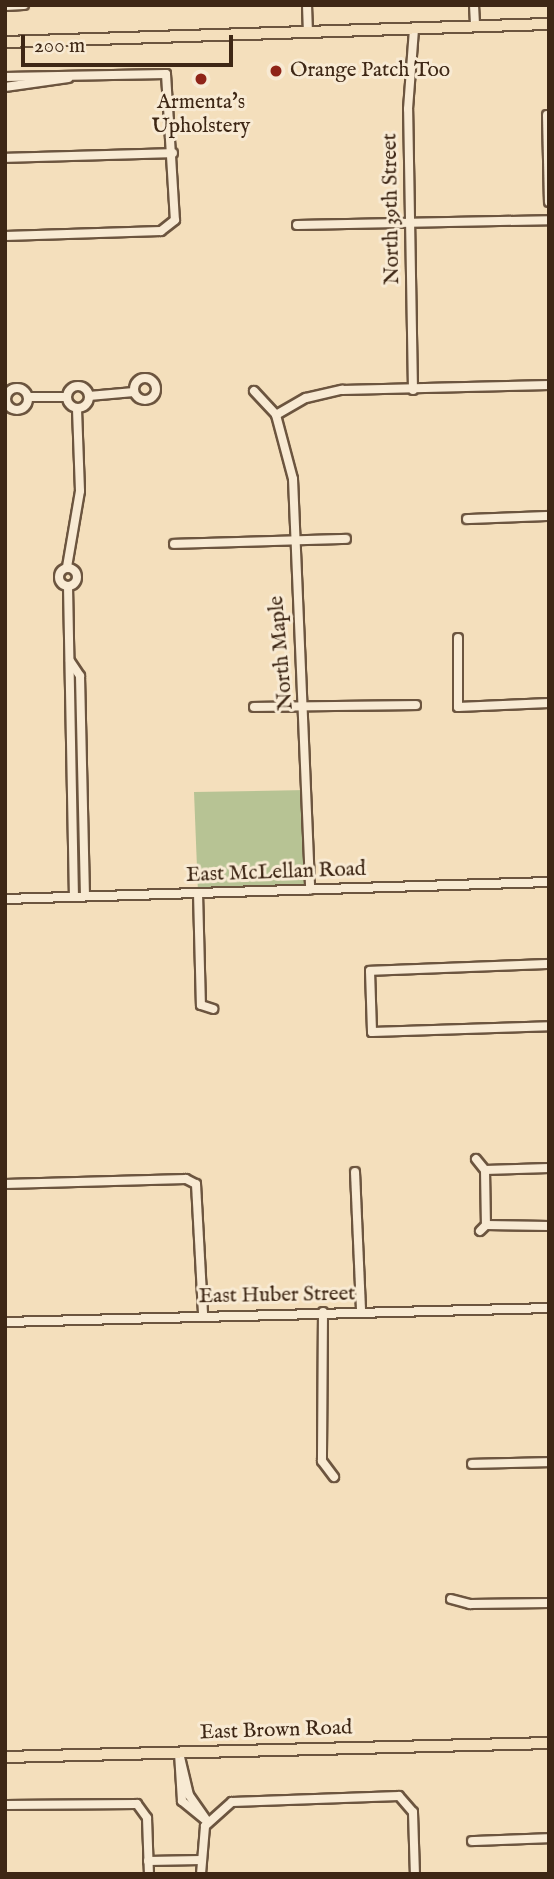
<!DOCTYPE html>
<style>
body{margin:0}
#map{position:relative;width:554px;height:1879px;overflow:hidden;background:#f4dfbc;font-family:"IM FELL English",serif}
div>[style]{position:absolute}
.green>*{inset:0;background:#b7c394}
.roads{filter:drop-shadow(2px 0 #6c553f) drop-shadow(-2px 0 #6c553f) drop-shadow(0 2px #6c553f) drop-shadow(0 -2px #6c553f)}
.minor>*{height:8px;margin:-4px;padding:0 4px;transform-origin:4px;border-radius:4px;background:#f8ead3}
.minor>.ring{margin:-4px;padding:0;box-sizing:content-box;background:none;border:8px solid #f8ead3;border-radius:50%}
.major>*{height:10px;margin:-5px;padding:0 5px;transform-origin:5px;border-radius:5px;background:#f4dfbc}
.dots>*{width:19px;height:19px;translate:-50% -50%;box-sizing:border-box;border:4px solid #f8ead3;border-radius:50%}
span{translate:-50% -50%;white-space:nowrap;text-align:center;line-height:1.15;-webkit-text-stroke:6px #f8ead3;paint-order:stroke}
.poi-label{font-size:21px;color:#3e2715}
.left{translate:0 -50%;text-align:left}
.street-label{font-size:21px;color:#3e2715}
.frame{position:absolute;inset:0;border:7px solid #3e2715;pointer-events:none}
.scale{position:absolute;left:21px;top:35px;width:212px;height:32px;box-sizing:border-box;border:4px solid #3e2715;border-top:0;padding-left:9px;font-size:21px;line-height:24px;white-space:nowrap;color:#3e2715;-webkit-text-stroke:5px #f8ead3;paint-order:stroke}
</style>
<div id="map">
<div class="green">
<i style="clip-path:polygon(307px 790px,310px 890px,198px 893px,194px 792px)"></i>
</div>
<div class="roads">
<div class="minor">
<i style="left:307px;top:5px;width:27px;rotate:88deg"></i>
<i style="left:474px;top:5px;width:22px;rotate:87deg"></i>
<i style="left:5px;top:6px;width:19px;rotate:-3deg"></i>
<i style="left:5px;top:77px;width:161px;rotate:-1.1deg"></i>
<i style="left:166px;top:74px;width:146px;rotate:86.5deg"></i>
<i style="left:175px;top:220px;width:18px;rotate:142deg"></i>
<i style="left:161px;top:231px;width:156px;rotate:178.2deg"></i>
<i style="left:5px;top:87px;width:64px;rotate:-8.1deg"></i>
<i style="left:547px;top:115px;width:87px;rotate:88.7deg"></i>
<i style="left:5px;top:158px;width:168px;rotate:-1.7deg"></i>
<i style="left:297px;top:225px;width:252px;rotate:-1.1deg"></i>
<i class="ring" style="left:134px;top:378px;width:14px;height:14px"></i>
<i class="ring" style="left:67px;top:386px;width:14px;height:14px"></i>
<i class="ring" style="left:6px;top:388px;width:14px;height:14px"></i>
<i style="left:413px;top:390px;width:281px;rotate:-91deg"></i>
<i style="left:408px;top:109px;width:80px;rotate:-85.7deg"></i>
<i style="left:254px;top:391px;width:33px;rotate:47deg"></i>
<i style="left:276px;top:415px;width:66px;rotate:75.1deg"></i>
<i style="left:293px;top:479px;width:411px;rotate:87.6deg"></i>
<i style="left:89px;top:396px;width:45px;rotate:-5.1deg"></i>
<i style="left:28px;top:397px;width:38px"></i>
<i style="left:276px;top:415px;width:34px;rotate:-30deg"></i>
<i style="left:306px;top:398px;width:37px;rotate:-13deg"></i>
<i style="left:342px;top:390px;width:207px;rotate:-1.4deg"></i>
<i style="left:467px;top:519px;width:82px;rotate:-2.1deg"></i>
<i style="left:174px;top:544px;width:172px;rotate:-1.7deg"></i>
<i style="left:67px;top:567px;width:77px;rotate:-80.3deg"></i>
<i style="left:80px;top:491px;width:82px;rotate:-92.1deg"></i>
<i class="ring" style="left:59px;top:568px;width:10px;height:10px"></i>
<i style="left:68px;top:586px;width:311px;rotate:88.9deg"></i>
<i style="left:458px;top:638px;width:69px;rotate:90deg"></i>
<i style="left:458px;top:707px;width:91px;rotate:-2.5deg"></i>
<i style="left:70px;top:661px;width:18px;rotate:56deg"></i>
<i style="left:80px;top:676px;width:220px;rotate:88.7deg"></i>
<i style="left:254px;top:707px;width:162px;rotate:-0.7deg"></i>
<i style="left:198px;top:893px;width:112px;rotate:88.5deg"></i>
<i style="left:201px;top:1005px;width:13px;rotate:18deg"></i>
<i style="left:5px;top:899px;width:544px;rotate:-1.79deg"></i>
<i style="left:549px;top:964px;width:179px;rotate:177.8deg"></i>
<i style="left:370px;top:971px;width:61px;rotate:88.1deg"></i>
<i style="left:372px;top:1032px;width:177px;rotate:-1.9deg"></i>
<i style="left:476px;top:1159px;width:14px;rotate:51deg"></i>
<i style="left:485px;top:1170px;width:64px;rotate:-1.8deg"></i>
<i style="left:485px;top:1170px;width:55px;rotate:89deg"></i>
<i style="left:355px;top:1172px;width:139px;rotate:87.5deg"></i>
<i style="left:5px;top:1184px;width:181px;rotate:-1.6deg"></i>
<i style="left:186px;top:1179px;width:11px;rotate:27deg"></i>
<i style="left:196px;top:1184px;width:130px;rotate:86.9deg"></i>
<i style="left:480px;top:1231px;width:8px;rotate:-45deg"></i>
<i style="left:486px;top:1225px;width:63px;rotate:0.9deg"></i>
<i style="left:323px;top:1312px;width:149px;rotate:90.4deg"></i>
<i style="left:322px;top:1461px;width:20px;rotate:53deg"></i>
<i style="left:5px;top:1322px;width:544px;rotate:-1.47deg"></i>
<i style="left:472px;top:1464px;width:77px;rotate:-1.5deg"></i>
<i style="left:451px;top:1599px;width:20px;rotate:15deg"></i>
<i style="left:470px;top:1604px;width:79px;rotate:-0.7deg"></i>
<i style="left:179px;top:1753px;width:48px;rotate:86.4deg"></i>
<i style="left:182px;top:1801px;width:32px;rotate:39deg"></i>
<i style="left:179px;top:1753px;width:43px;rotate:76.6deg"></i>
<i style="left:189px;top:1795px;width:32px;rotate:55deg"></i>
<i style="left:5px;top:1805px;width:132px;rotate:-0.4deg"></i>
<i style="left:137px;top:1804px;width:17px;rotate:54deg"></i>
<i style="left:147px;top:1818px;width:56px;rotate:88deg"></i>
<i style="left:472px;top:1841px;width:77px;rotate:-2.2deg"></i>
<i style="left:148px;top:1861px;width:53px;rotate:-1.1deg"></i>
<i style="left:201px;top:1874px;width:48px;rotate:-85.2deg"></i>
<i style="left:205px;top:1826px;width:36px;rotate:-42deg"></i>
<i style="left:232px;top:1802px;width:167px;rotate:-2.1deg"></i>
<i style="left:399px;top:1796px;width:21px;rotate:49deg"></i>
<i style="left:413px;top:1812px;width:62px;rotate:88.2deg"></i>
</div>
<div class="major">
<i style="left:5px;top:42px;width:544px;rotate:-1.9deg"></i>
<i style="left:5px;top:1757px;width:544px;rotate:-1.47deg"></i>
</div>
</div>
<div class="dots">
<i style="left:276px;top:71px;background:#8f2418"></i>
<i style="left:201px;top:79px;background:#8f2418"></i>
</div>
<div class="poi-label">
<span class="left" style="left:290px;top:71px">Orange Patch Too</span>
<span style="left:201px;top:115px">Armenta's<br>Upholstery</span>
</div>
<div class="street-label">
<span style="left:392px;top:209px;rotate:-91deg">North 39th Street</span>
<span style="left:282px;top:653px;rotate:-95deg">North Maple</span>
<span style="left:276px;top:873px;rotate:-2deg">East McLellan Road</span>
<span style="left:277px;top:1296px;rotate:-1deg">East Huber Street</span>
<span style="left:276px;top:1731px;rotate:-2deg">East Brown Road</span>
</div>
<div class="frame"></div>
<div class="scale">200 m</div>
</div>
